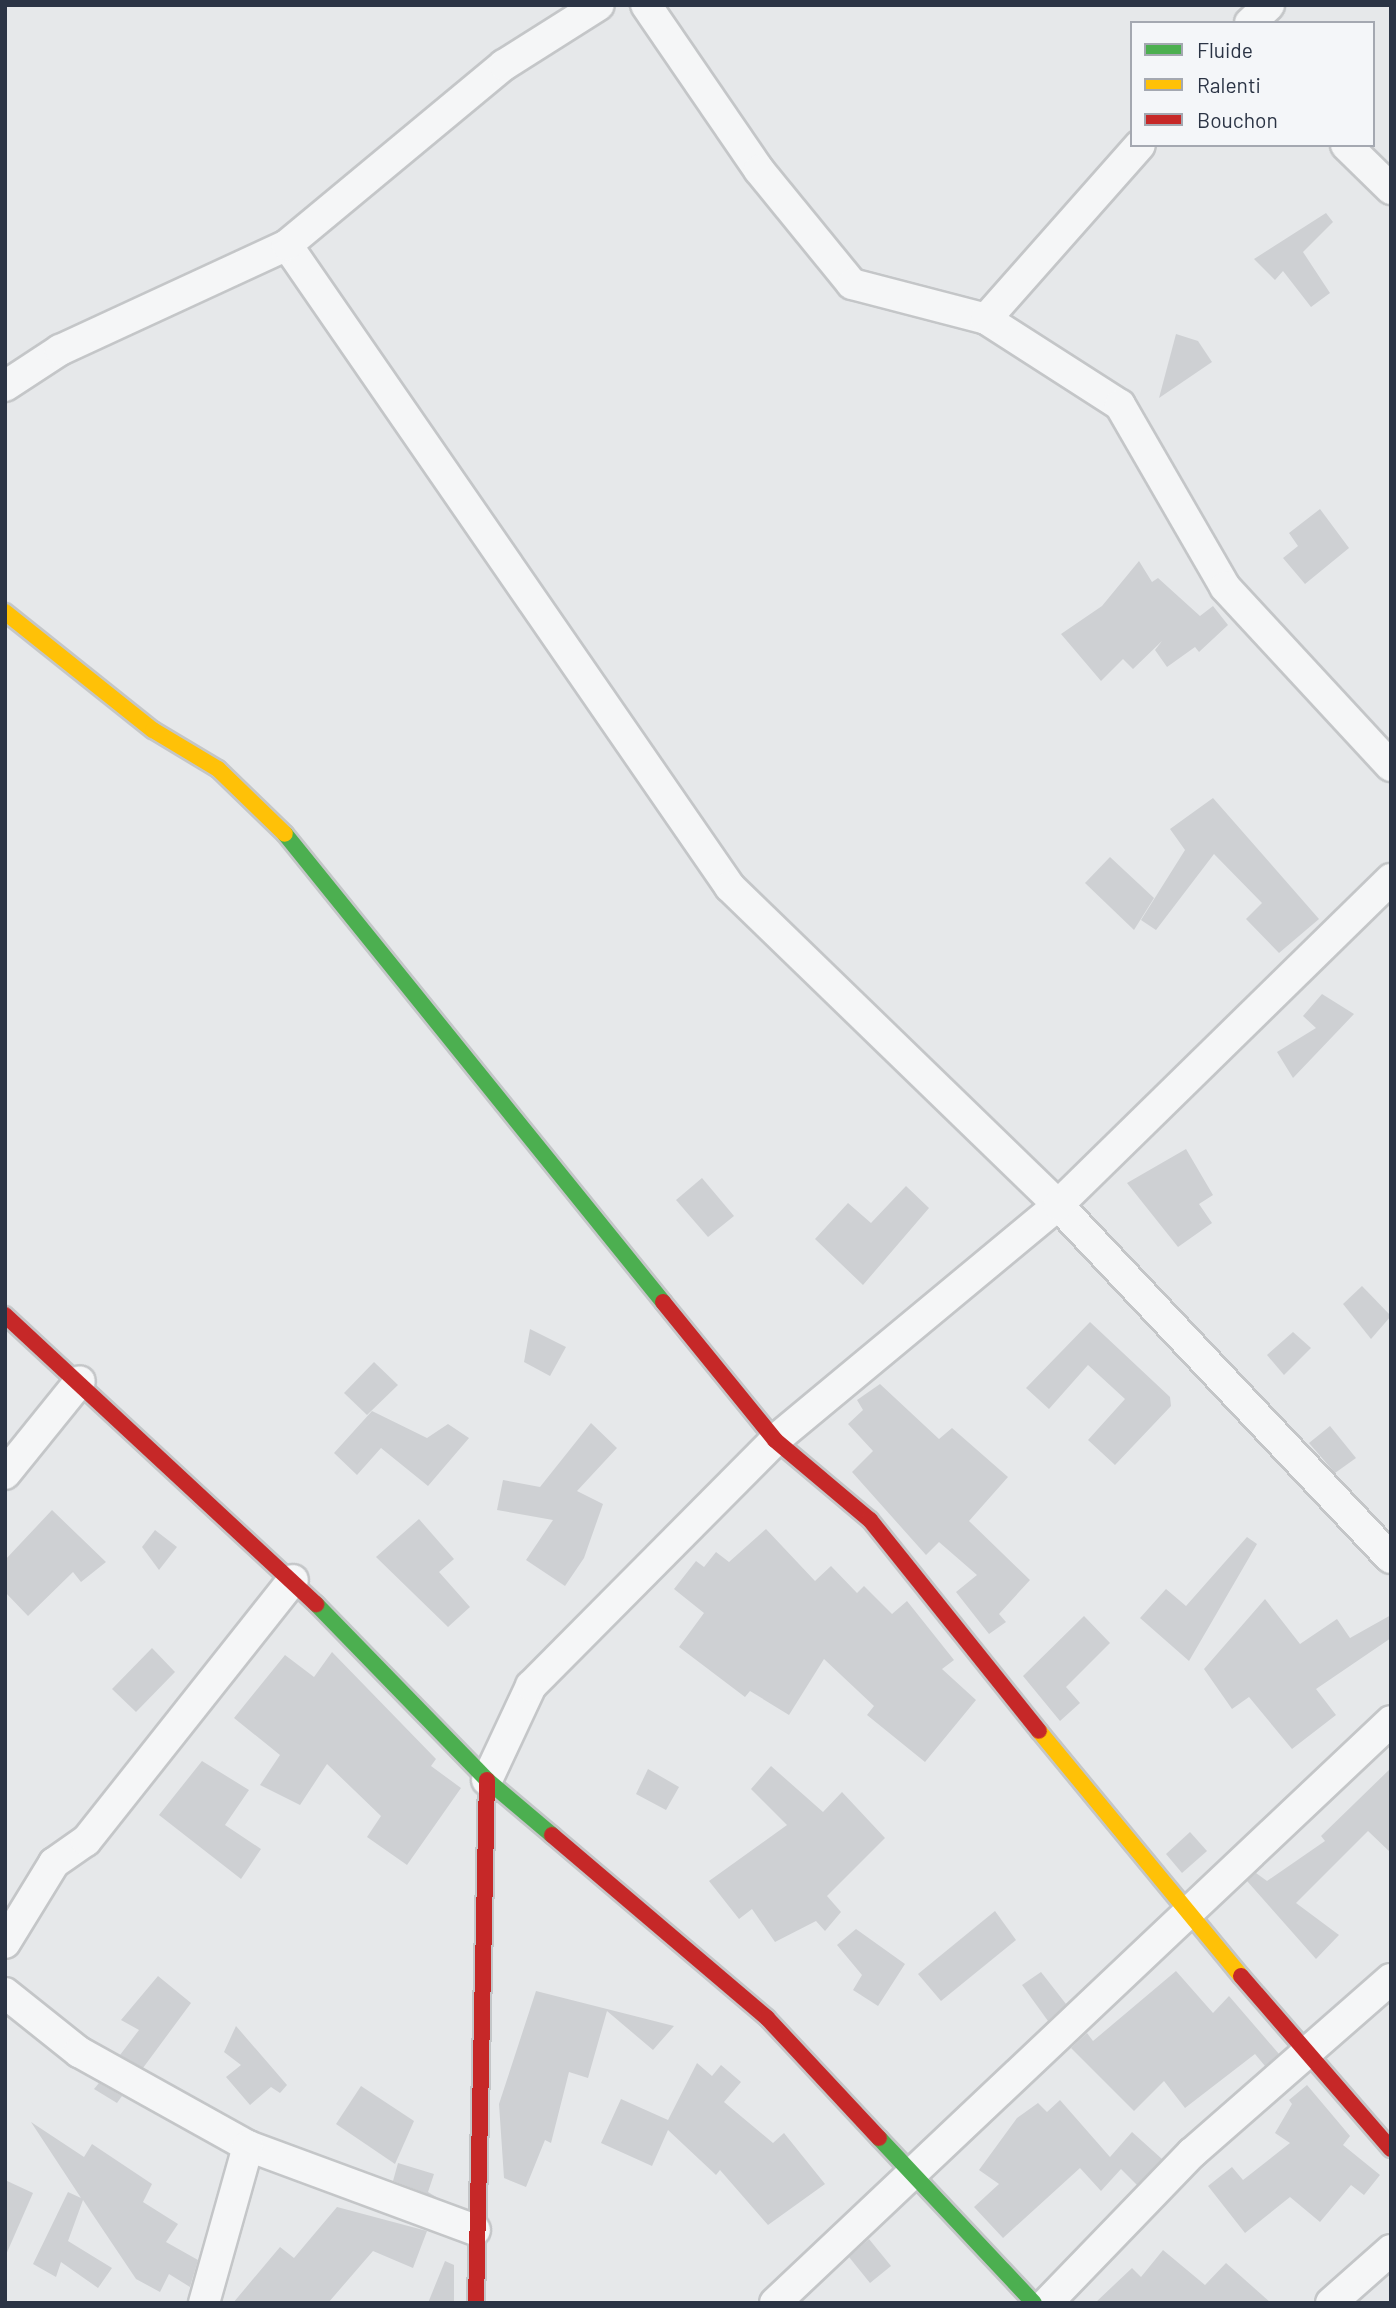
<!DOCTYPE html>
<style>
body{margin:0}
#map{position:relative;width:1396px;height:2308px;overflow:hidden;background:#e6e8ea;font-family:Barlow,sans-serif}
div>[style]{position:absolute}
.building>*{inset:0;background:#ced0d3}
.roads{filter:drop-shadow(2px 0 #c4c6c8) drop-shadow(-2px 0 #c4c6c8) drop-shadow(0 2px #c4c6c8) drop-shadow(0 -2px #c4c6c8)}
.street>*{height:30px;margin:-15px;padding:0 15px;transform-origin:15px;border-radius:15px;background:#f5f6f7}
.fast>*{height:16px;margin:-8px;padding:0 8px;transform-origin:8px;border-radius:8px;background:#4caf50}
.slow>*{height:16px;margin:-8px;padding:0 8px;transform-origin:8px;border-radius:8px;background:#ffc107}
.jam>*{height:16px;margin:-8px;padding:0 8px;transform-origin:8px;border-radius:8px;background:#c62828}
span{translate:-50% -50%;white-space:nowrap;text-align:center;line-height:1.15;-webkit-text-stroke:6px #f4f6f9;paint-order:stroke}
.frame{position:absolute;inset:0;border:7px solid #2b3445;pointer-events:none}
.legend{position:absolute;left:1130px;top:21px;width:245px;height:126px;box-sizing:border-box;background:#f4f6f9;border:2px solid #a4a8b1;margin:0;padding:9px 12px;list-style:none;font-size:21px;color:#2b3445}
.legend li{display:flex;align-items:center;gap:14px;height:35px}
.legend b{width:35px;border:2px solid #a4a8b1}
</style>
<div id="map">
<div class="building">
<i style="clip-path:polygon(1326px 213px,1333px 222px,1303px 252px,1330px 293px,1311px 307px,1283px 271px,1275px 280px,1254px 259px)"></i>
<i style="clip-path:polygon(1176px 334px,1198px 341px,1212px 362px,1159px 398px)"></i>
<i style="clip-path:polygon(1320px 509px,1349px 548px,1305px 584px,1283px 558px,1298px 546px,1289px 533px)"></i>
<i style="clip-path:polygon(1139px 561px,1152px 582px,1158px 578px,1200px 616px,1213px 606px,1228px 625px,1199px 652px,1195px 647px,1167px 667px,1155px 650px,1162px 641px,1133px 669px,1123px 659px,1101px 681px,1061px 634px,1102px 606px)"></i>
<i style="clip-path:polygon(1213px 798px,1319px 919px,1279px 953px,1246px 919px,1262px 903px,1214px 854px,1156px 930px,1141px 920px,1185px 850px,1170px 829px)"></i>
<i style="clip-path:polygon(1110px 857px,1154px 898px,1134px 930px,1085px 883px)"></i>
<i style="clip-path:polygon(1322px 994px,1354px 1014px,1293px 1078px,1277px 1052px,1316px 1028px,1303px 1016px)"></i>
<i style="clip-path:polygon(1186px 1149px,1213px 1195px,1199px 1204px,1212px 1223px,1178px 1247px,1127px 1183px)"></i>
<i style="clip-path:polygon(702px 1178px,734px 1216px,708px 1237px,676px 1200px)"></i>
<i style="clip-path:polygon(906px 1186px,929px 1208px,863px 1285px,815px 1239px,848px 1203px,871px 1223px)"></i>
<i style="clip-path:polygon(1362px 1286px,1391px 1316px,1371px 1339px,1343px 1304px)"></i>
<i style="clip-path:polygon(1090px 1322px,1170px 1397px,1171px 1406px,1115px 1465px,1088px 1440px,1125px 1399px,1088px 1365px,1049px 1409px,1026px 1388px)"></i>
<i style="clip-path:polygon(530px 1329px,566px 1347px,550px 1376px,524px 1362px)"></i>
<i style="clip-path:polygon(1293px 1332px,1311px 1348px,1284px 1375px,1267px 1355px)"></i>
<i style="clip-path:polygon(374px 1362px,398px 1385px,367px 1415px,344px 1393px)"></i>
<i style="clip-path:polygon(880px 1384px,939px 1439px,952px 1428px,1008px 1477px,969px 1521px,1030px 1580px,999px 1614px,1006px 1622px,989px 1634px,956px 1592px,977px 1575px,939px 1542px,926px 1555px,852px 1472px,873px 1451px,848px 1424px,863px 1410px,857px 1400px)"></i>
<i style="clip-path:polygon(372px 1411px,427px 1438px,448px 1424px,469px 1438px,428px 1486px,381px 1448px,357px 1475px,334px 1453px)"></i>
<i style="clip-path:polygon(591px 1423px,617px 1448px,577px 1491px,603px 1504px,584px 1558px,565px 1586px,526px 1560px,553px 1520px,497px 1510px,503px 1480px,540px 1487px)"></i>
<i style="clip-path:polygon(1330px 1426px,1356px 1458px,1335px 1473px,1309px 1443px)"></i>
<i style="clip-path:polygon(52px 1510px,106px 1562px,81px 1582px,73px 1572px,28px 1616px,5px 1592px,5px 1560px)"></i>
<i style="clip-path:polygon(419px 1519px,454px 1559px,439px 1572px,470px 1607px,448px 1627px,376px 1557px)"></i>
<i style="clip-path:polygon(766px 1529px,815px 1581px,831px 1566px,857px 1593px,864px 1586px,892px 1614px,907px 1601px,954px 1660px,942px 1669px,976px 1700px,925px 1762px,867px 1715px,874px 1706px,824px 1659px,789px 1715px,750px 1691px,745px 1697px,679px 1647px,704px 1613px,674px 1589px,696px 1561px,704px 1567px,716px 1552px,729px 1562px)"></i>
<i style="clip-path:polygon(155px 1530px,177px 1547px,159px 1570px,142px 1547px)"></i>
<i style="clip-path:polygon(1247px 1537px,1257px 1544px,1189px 1661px,1140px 1618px,1166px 1589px,1186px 1606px)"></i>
<i style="clip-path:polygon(1265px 1599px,1300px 1644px,1337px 1619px,1350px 1638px,1391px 1615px,1391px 1638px,1316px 1689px,1336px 1715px,1292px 1749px,1249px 1697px,1232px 1709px,1204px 1669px)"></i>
<i style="clip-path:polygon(1084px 1616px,1110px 1643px,1066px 1687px,1080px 1703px,1060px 1721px,1023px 1676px)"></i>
<i style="clip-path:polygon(152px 1648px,175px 1672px,136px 1712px,112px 1689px)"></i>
<i style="clip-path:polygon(332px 1652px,436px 1759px,431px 1766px,461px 1788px,407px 1865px,367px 1837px,381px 1816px,327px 1764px,300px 1805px,260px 1785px,280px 1755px,234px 1718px,285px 1655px,314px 1677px)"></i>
<i style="clip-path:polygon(202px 1761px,249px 1790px,225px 1825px,261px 1849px,241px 1879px,159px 1815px)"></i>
<i style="clip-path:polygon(771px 1766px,823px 1812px,842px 1792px,885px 1838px,827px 1896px,841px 1912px,825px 1931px,816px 1921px,775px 1942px,752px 1909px,739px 1919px,709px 1881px,787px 1825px,751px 1789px)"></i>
<i style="clip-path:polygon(1391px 1768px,1391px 1853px,1368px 1831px,1296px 1903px,1339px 1935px,1316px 1959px,1247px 1881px,1256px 1873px,1267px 1881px,1325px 1841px,1321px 1836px)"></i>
<i style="clip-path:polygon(648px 1769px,679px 1787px,666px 1810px,636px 1794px)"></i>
<i style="clip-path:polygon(1190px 1832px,1207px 1851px,1182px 1873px,1166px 1854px)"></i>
<i style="clip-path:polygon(995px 1911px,1016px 1940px,941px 2001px,918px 1974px)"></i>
<i style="clip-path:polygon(856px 1929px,905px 1964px,878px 2006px,853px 1990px,862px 1975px,837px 1945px)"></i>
<i style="clip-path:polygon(1176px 1971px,1213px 2013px,1229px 1996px,1279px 2054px,1265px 2066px,1255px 2054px,1185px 2108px,1164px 2081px,1134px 2111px,1071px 2048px,1087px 2033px,1093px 2041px)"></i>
<i style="clip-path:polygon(1041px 1972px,1066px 2004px,1048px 2021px,1022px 1985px)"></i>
<i style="clip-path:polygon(158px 1976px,191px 2003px,143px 2068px,120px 2055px,139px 2030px,121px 2020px)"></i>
<i style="clip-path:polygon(536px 1991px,674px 2026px,653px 2050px,607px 2011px,588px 2078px,569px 2072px,551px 2143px,545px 2140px,526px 2187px,504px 2178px,499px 2104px)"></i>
<i style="clip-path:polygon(236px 2026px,287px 2085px,280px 2093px,271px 2087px,250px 2105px,226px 2077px,241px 2065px,224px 2052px)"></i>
<i style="clip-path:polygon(697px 2063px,712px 2076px,721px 2065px,741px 2082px,724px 2102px,773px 2143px,784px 2133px,825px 2184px,768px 2225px,720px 2170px,716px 2175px,668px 2130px,652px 2166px,601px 2143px,621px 2099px,668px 2120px)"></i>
<i style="clip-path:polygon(99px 2083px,122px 2096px,117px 2103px,94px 2089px)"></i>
<i style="clip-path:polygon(1307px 2085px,1350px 2136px,1343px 2145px,1380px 2175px,1364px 2195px,1351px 2185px,1320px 2222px,1290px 2197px,1245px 2233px,1208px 2186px,1232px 2167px,1243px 2180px,1290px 2143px,1275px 2133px,1292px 2104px,1289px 2100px)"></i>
<i style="clip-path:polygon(361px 2086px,414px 2121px,395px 2164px,336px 2124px)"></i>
<i style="clip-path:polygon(1060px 2100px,1110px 2157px,1132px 2132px,1162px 2159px,1137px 2185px,1121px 2169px,1101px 2191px,1080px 2168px,1003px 2238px,974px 2207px,999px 2184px,979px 2170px,1017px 2118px,1038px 2103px,1047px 2112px)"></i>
<i style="clip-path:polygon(31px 2122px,84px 2157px,92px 2144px,152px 2184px,143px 2202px,178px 2224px,166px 2242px,198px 2260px,190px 2287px,169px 2274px,160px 2292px,136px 2279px,83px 2200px,68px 2241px,112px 2268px,98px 2288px,61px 2262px,56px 2277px,33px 2264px,68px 2192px,81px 2198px)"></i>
<i style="clip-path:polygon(398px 2163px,434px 2174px,428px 2192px,438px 2198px,393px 2181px)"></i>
<i style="clip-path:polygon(5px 2180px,33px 2193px,5px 2257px)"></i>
<i style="clip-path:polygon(337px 2207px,427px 2231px,413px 2268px,373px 2251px,328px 2303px,233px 2303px,280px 2247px,294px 2258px)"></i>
<i style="clip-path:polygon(869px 2239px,891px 2266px,870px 2283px,849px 2257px)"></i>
<i style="clip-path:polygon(1163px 2250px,1205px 2285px,1226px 2263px,1271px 2303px,1095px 2303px,1132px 2268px,1141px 2277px)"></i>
<i style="clip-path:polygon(445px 2261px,454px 2265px,454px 2303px,428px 2303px)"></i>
</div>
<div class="roads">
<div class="street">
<i style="left:646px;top:5px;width:200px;rotate:55.6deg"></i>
<i style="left:759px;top:170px;width:147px;rotate:50.8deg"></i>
<i style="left:852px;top:284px;width:138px;rotate:14.6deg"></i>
<i style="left:986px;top:319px;width:159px;rotate:32.7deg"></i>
<i style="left:1120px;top:405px;width:210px;rotate:60deg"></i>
<i style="left:1225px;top:587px;width:244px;rotate:47.2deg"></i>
<i style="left:1250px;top:23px;width:26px;rotate:-43deg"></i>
<i style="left:1346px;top:145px;width:63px;rotate:44.4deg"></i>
<i style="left:287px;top:245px;width:780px;rotate:55.39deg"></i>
<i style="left:730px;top:887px;width:457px;rotate:44.1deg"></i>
<i style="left:1058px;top:1205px;width:485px;rotate:46.7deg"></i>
<i style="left:986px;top:319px;width:232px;rotate:-48.5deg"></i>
<i style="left:5px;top:386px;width:66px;rotate:-33.2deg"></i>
<i style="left:60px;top:350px;width:250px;rotate:-24.8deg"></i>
<i style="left:287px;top:245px;width:282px;rotate:-39.7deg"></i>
<i style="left:504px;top:65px;width:112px;rotate:-32.3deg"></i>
<i style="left:5px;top:1474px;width:119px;rotate:-51.1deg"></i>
<i style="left:487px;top:1780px;width:104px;rotate:-64.9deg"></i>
<i style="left:531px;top:1686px;width:346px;rotate:-45.2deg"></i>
<i style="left:775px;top:1440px;width:368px;rotate:-39.7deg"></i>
<i style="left:1058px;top:1205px;width:466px;rotate:-44.4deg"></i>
<i style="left:5px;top:1943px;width:94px;rotate:-58.5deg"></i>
<i style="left:54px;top:1863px;width:39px;rotate:-35deg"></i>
<i style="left:86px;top:1841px;width:333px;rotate:-51.6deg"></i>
<i style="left:5px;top:1993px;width:95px;rotate:38.6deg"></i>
<i style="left:79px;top:2052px;width:193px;rotate:29.1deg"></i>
<i style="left:248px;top:2146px;width:242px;rotate:20.3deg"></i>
<i style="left:204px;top:2303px;width:163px;rotate:-74.3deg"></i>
<i style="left:775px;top:2303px;width:847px;rotate:-43.37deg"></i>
<i style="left:1047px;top:2303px;width:209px;rotate:-46deg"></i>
<i style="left:1192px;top:2153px;width:264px;rotate:-41.2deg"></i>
<i style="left:1331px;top:2303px;width:80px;rotate:-41.5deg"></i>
</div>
<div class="fast">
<i style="left:285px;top:834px;width:602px;rotate:51.07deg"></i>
<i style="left:316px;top:1604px;width:245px;rotate:45.8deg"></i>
<i style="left:487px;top:1780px;width:85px;rotate:40.2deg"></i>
<i style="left:879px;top:2138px;width:226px;rotate:46.8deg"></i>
</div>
<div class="slow">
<i style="left:5px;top:612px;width:189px;rotate:38.6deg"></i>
<i style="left:153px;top:730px;width:76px;rotate:31deg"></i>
<i style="left:218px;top:769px;width:93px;rotate:44.1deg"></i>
<i style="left:1039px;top:1731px;width:318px;rotate:50.5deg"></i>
</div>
<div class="jam">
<i style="left:663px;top:1302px;width:178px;rotate:50.9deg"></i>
<i style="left:775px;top:1440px;width:124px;rotate:40.1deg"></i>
<i style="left:870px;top:1520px;width:270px;rotate:51.3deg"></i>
<i style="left:5px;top:1315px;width:425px;rotate:42.9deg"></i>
<i style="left:552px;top:1835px;width:282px;rotate:40.4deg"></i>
<i style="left:767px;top:2018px;width:164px;rotate:47deg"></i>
<i style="left:1241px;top:1976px;width:229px;rotate:49.1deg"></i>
<i style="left:476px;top:2303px;width:523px;rotate:-88.8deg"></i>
</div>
</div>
<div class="frame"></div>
<ul class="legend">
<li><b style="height:9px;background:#4caf50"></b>Fluide</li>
<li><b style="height:9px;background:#ffc107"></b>Ralenti</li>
<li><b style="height:9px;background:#c62828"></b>Bouchon</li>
</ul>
</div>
